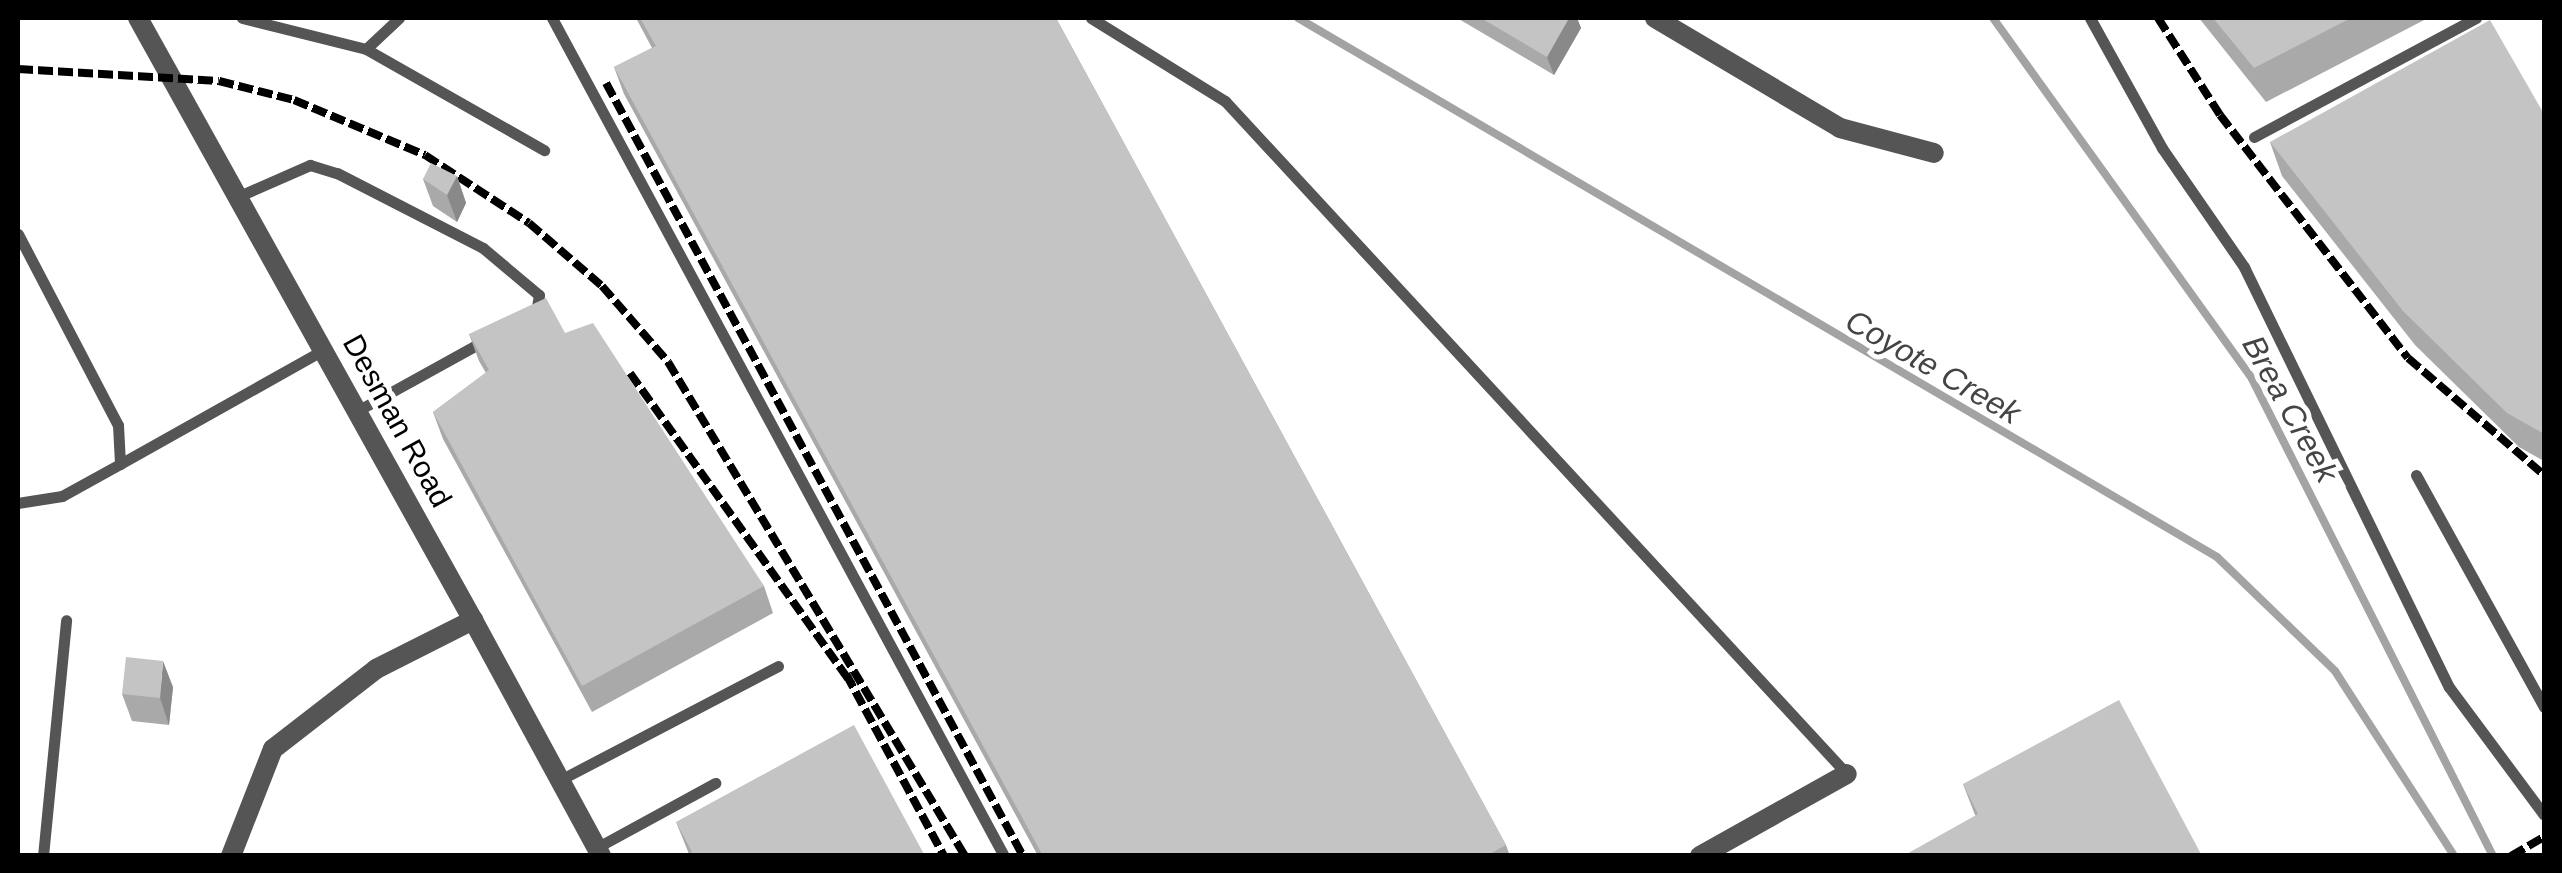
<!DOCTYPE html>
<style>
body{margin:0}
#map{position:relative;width:2562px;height:873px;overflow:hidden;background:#fff;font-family:Arial,sans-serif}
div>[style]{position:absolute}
.stream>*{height:8px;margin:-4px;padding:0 4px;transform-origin:4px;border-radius:4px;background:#a3a3a3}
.service>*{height:11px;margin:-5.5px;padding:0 5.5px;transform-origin:5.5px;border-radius:5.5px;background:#555}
.minor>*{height:20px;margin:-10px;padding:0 10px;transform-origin:10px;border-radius:10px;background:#555}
.tertiary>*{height:20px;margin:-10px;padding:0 10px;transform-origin:10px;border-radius:10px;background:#555}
.rail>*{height:8px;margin-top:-4px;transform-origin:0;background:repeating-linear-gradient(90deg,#000 0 15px,transparent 0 20px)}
.wall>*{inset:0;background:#a9a9a9}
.shaded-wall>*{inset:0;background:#898989}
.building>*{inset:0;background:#c4c4c4}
span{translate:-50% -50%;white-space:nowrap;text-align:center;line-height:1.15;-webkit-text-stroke:10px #fff;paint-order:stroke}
.street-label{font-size:30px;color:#000}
.water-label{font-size:32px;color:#444;font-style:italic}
.frame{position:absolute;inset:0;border:20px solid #000;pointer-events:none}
</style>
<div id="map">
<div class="stream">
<i style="left:1298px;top:18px;width:1065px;rotate:30.39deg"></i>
<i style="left:2217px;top:557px;width:164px;rotate:44deg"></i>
<i style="left:2335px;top:671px;width:220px;rotate:57.2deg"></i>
<i style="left:1993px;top:18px;width:444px;rotate:54.3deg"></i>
<i style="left:2252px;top:379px;width:534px;rotate:63.2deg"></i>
</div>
<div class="service">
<i style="left:242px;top:18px;width:128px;rotate:14deg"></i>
<i style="left:399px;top:18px;width:45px;rotate:136.8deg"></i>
<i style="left:366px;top:49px;width:205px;rotate:29.6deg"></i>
<i style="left:552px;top:18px;width:952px;rotate:61.66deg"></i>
<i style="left:1091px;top:18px;width:158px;rotate:31.8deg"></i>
<i style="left:1225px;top:101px;width:916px;rotate:47.26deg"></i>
<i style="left:2090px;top:18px;width:149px;rotate:61deg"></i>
<i style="left:2162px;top:148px;width:145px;rotate:55.4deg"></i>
<i style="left:2244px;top:267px;width:467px;rotate:64deg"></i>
<i style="left:2449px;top:687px;width:159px;rotate:53.4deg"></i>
<i style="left:2254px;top:137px;width:252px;rotate:-28.2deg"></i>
<i style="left:237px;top:197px;width:80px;rotate:-23.7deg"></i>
<i style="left:310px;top:165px;width:28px;rotate:17deg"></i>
<i style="left:337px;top:173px;width:164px;rotate:27.2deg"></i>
<i style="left:483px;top:248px;width:73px;rotate:40deg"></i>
<i style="left:539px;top:295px;width:17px;rotate:100deg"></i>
<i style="left:18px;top:234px;width:216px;rotate:62.4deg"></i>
<i style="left:118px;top:425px;width:39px;rotate:87deg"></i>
<i style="left:120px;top:464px;width:66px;rotate:151.1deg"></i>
<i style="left:62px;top:496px;width:45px;rotate:171deg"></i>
<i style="left:357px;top:411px;width:145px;rotate:-28.9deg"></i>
<i style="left:120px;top:464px;width:233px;rotate:-29.3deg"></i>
<i style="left:2416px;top:475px;width:265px;rotate:61.1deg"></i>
<i style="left:560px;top:780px;width:246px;rotate:-27.6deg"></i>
<i style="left:596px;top:848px;width:136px;rotate:-28.6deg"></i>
<i style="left:43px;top:856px;width:237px;rotate:-84.4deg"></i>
</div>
<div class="minor">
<i style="left:138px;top:18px;width:689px;rotate:60.91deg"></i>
<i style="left:1655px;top:18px;width:215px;rotate:30.7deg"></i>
<i style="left:1840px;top:128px;width:97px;rotate:14.9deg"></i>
<i style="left:1700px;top:856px;width:168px;rotate:-29.2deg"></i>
</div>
<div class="tertiary">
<i style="left:231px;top:856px;width:115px;rotate:-68.6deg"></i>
<i style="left:273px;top:749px;width:130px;rotate:-37.8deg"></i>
<i style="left:376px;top:669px;width:109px;rotate:-26.8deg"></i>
<i style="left:473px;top:620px;width:268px;rotate:61.5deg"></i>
</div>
<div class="rail">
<i style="left:2158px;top:18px;width:115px;rotate:57.4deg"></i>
<i style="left:2220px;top:115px;width:307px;rotate:52.3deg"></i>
<i style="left:2408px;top:358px;width:179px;rotate:40.7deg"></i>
<i style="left:18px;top:69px;width:201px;rotate:3.4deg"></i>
<i style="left:219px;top:81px;width:77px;rotate:14.2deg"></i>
<i style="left:294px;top:100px;width:142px;rotate:22.8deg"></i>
<i style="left:425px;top:155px;width:124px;rotate:33.2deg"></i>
<i style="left:529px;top:223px;width:96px;rotate:40.8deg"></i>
<i style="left:602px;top:286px;width:101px;rotate:49deg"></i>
<i style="left:668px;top:362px;width:576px;rotate:58.99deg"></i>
<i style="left:606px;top:83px;width:878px;rotate:61.66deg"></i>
<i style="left:630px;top:373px;width:382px;rotate:54.5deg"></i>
<i style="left:846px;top:674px;width:207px;rotate:61.7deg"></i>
<i style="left:2511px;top:856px;width:38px;rotate:-30deg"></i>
</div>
<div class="wall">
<i style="clip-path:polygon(636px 18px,1056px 18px,1506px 845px,1510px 856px,1038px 856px,624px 94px,614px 67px,652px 48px)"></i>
<i style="clip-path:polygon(1457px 18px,1577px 18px,1581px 28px,1554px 75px)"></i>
<i style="clip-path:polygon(2199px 18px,2428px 18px,2266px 102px)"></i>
<i style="clip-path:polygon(2544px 114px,2544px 461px,2519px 447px,2415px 345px,2282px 176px,2270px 142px)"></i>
<i style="clip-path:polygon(457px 176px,466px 203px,457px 222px,433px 206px,423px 179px)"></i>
<i style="clip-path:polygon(565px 333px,764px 586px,773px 613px,592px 712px,443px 439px,433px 412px,486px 373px,479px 361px,469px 334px)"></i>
<i style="clip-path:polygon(173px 687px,169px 725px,132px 721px,122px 694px)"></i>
<i style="clip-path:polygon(1963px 784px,2202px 856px,1975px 815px)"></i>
<i style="clip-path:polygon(676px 822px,925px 856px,689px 854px)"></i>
</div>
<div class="shaded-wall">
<i style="clip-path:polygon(1569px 18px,1577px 18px,1581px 28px,1554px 75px,1547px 57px)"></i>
<i style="clip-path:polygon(457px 176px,466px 203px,457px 222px,447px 195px)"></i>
<i style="clip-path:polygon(163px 661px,173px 687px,169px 725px,160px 698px)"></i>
</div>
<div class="building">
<i style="clip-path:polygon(640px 18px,1056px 18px,1506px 845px,1486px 856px,1043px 856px,614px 67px,656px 46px)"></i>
<i style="clip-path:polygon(1481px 18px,1569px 18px,1547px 57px)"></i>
<i style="clip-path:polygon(2213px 18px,2351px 18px,2254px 68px)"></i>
<i style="clip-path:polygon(2490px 20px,2544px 114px,2544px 434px,2507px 413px,2403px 311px,2270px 142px)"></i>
<i style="clip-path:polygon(431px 163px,457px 176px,447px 195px,423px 179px)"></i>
<i style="clip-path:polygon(546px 298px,565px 333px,593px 323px,764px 586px,582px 686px,433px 412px,489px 370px,469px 334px)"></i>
<i style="clip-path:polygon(126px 657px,163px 661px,160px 698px,122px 694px)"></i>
<i style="clip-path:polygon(2119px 700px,2202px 856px,1903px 856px,1978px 814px,1963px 784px)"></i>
<i style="clip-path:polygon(854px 725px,925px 856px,686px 856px,692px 852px,676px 822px)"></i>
</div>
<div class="street-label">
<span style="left:397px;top:421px;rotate:61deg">Desman Road</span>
</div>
<div class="water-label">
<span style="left:1933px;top:367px;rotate:30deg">Coyote Creek</span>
<span style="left:2290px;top:409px;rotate:61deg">Brea Creek</span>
</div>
<div class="frame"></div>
</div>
